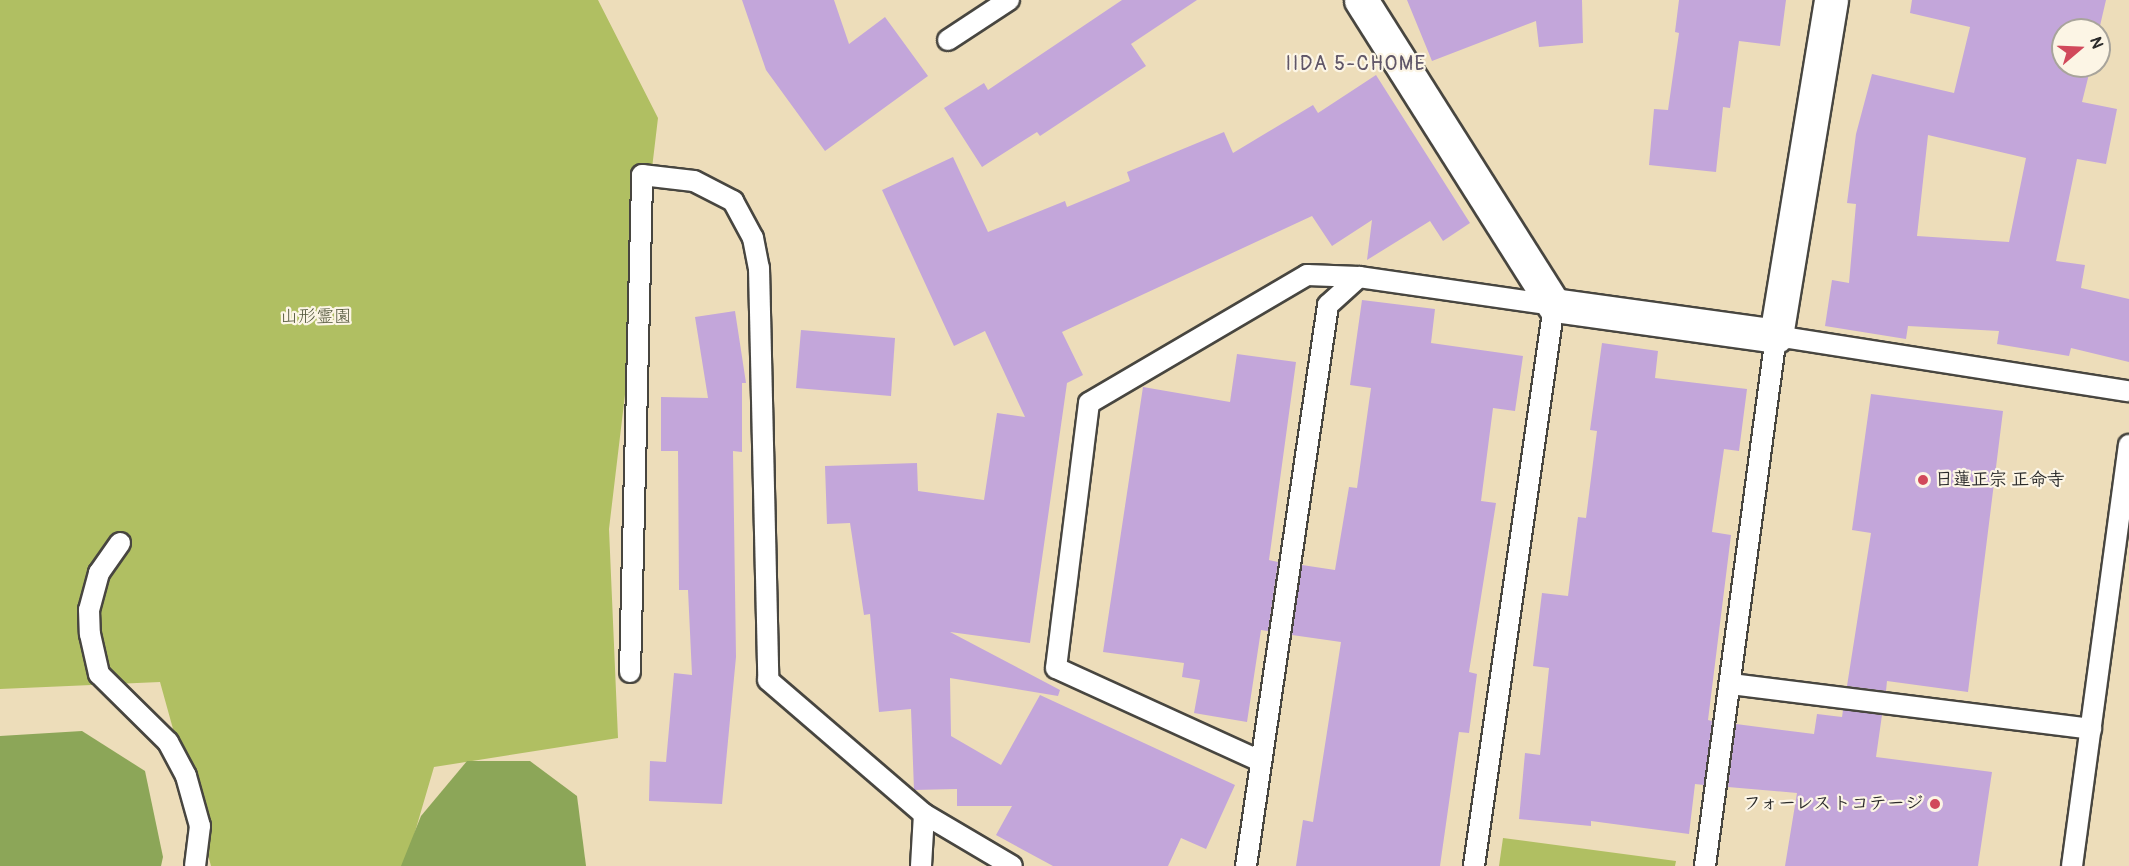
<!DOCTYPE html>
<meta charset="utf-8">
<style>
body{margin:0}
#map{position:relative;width:2129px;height:866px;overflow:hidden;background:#edddba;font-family:Pangolin,"Klee One",sans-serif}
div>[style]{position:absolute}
.green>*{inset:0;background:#b0bf62}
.forest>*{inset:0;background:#8ca658}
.building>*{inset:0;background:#c3a6da}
.roads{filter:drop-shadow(2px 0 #484640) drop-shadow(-2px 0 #484640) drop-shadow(0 2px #484640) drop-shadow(0 -2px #484640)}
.service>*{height:20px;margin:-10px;padding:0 10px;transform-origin:10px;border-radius:10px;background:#fff}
.minor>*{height:33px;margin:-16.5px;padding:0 16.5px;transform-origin:16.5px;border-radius:16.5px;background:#fff}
.dots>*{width:16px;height:16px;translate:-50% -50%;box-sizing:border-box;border:3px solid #fcf5e5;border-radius:50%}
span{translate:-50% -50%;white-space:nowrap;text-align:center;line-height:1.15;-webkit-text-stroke:4.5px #fcf5e5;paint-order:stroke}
.park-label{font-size:18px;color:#53573c}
.poi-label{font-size:18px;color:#2b2b2b;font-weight:700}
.left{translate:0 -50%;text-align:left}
.right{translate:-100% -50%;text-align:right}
.neighbourhood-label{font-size:20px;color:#605668;letter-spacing:1.5px}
.north{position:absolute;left:2051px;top:18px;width:60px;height:60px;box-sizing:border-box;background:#fcf5e5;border:2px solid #a8a49b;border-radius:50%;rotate:71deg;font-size:16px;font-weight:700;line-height:24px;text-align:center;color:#2b2b2b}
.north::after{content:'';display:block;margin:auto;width:21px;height:27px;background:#d1495b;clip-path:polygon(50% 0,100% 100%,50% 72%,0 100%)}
</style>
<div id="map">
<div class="green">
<i style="clip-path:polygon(0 0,598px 0,658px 118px,609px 529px,618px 738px,434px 767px,405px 866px,211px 866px,160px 682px,0 689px)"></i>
<i style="clip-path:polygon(1503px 838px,1676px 861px,1675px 866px,1499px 866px)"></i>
</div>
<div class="forest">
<i style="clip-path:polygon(82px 731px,145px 771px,163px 857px,161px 866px,0 866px,0 736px)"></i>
<i style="clip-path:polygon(467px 761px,530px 761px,577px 796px,586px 866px,401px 866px,421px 816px)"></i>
</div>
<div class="building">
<i style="clip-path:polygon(742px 0,834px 0,849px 44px,885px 17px,928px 76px,825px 151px,766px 70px)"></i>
<i style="clip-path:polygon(1122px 0,1197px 0,1131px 44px,1146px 66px,1040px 136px,1037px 132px,982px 167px,944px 108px,984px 83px,988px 90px)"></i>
<i style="clip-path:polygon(1407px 0,1582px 0,1583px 43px,1539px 47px,1536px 21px,1432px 61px)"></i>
<i style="clip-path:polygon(1679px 0,1786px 0,1780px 46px,1739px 41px,1730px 108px,1723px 107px,1716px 172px,1649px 165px,1654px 109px,1668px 110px,1679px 33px,1675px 32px)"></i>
<i style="clip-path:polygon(evenodd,1912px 0,2106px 0,2099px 30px,2063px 30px,2063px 66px,2091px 66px,2082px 102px,2117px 109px,2106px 164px,2077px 159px,2056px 261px,2085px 265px,2081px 288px,2129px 299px,2129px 362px,2071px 348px,2069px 356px,1997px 344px,1999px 331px,1908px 326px,1906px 339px,1825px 326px,1832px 280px,1849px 283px,1856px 204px,1847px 203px,1856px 134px,1872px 74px,1954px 93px,1970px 27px,1910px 13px,1912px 0,1928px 135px,2026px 158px,2009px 242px,1917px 236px,1928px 135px)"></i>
<i style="clip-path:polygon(1376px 75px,1470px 223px,1443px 241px,1430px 221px,1367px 260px,1372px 220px,1332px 246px,1312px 216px,1062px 332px,1083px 375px,1067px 383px,1030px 643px,950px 632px,1060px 690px,1058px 696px,950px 678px,951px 736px,1001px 765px,1040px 695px,1235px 785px,1206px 849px,1181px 838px,1168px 866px,1053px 866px,996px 835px,1012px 806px,957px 806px,957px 789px,914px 790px,911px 709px,879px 712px,870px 614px,864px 615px,850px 523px,827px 524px,825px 466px,917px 463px,918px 491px,984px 500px,997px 413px,1025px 417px,985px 331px,954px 346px,882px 190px,953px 157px,988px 232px,1065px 201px,1067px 207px,1130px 181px,1127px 172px,1224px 132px,1233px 153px,1313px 105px,1318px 113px)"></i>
<i style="clip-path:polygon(1362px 300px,1435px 309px,1431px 343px,1523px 356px,1515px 411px,1493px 408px,1481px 501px,1496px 503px,1469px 672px,1477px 674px,1469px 733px,1459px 732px,1440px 866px,1296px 866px,1303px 820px,1313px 822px,1341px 642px,1292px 635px,1302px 565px,1335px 570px,1349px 487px,1357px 488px,1371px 388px,1350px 385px)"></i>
<i style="clip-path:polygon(735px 311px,746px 383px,742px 383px,742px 452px,733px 451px,736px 657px,722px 804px,649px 801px,650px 761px,666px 762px,674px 673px,692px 675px,688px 590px,679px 590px,678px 451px,661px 451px,661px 397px,708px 398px,695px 317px)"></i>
<i style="clip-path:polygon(801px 330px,895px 338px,891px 396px,796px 388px)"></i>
<i style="clip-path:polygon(1602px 343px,1658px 351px,1655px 378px,1747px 389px,1739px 451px,1724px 449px,1712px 532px,1731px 535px,1708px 720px,1712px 721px,1704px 785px,1695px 784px,1689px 834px,1591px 821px,1591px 826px,1519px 819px,1525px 753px,1540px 755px,1549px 668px,1533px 666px,1542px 593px,1568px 596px,1578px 517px,1586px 518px,1597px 431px,1590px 430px)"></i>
<i style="clip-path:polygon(1237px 354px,1296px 362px,1269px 560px,1278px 562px,1268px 631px,1261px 630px,1247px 722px,1194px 713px,1200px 680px,1182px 677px,1184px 663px,1103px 652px,1143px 387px,1230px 402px)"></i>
<i style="clip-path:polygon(1871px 394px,2003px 411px,1968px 692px,1887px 681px,1886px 691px,1847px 686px,1871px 533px,1852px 530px)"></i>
<i style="clip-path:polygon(1843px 710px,1882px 715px,1876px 757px,1992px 772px,1978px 866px,1785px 866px,1797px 793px,1728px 787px,1736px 724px,1814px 734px,1817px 714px,1842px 717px)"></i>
</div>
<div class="roads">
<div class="service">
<i style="left:948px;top:40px;width:73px;rotate:-33.3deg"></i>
<i style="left:120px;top:543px;width:37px;rotate:125deg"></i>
<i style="left:99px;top:573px;width:38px;rotate:105deg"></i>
<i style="left:89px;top:610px;width:24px;rotate:88deg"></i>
<i style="left:90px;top:634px;width:41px;rotate:77.3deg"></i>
<i style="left:99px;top:674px;width:97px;rotate:44.6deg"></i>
<i style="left:168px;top:742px;width:38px;rotate:62deg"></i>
<i style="left:186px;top:776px;width:52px;rotate:74.4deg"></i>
<i style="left:200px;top:826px;width:40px;rotate:97.1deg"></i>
<i style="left:630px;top:672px;width:497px;rotate:-88.6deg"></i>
<i style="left:642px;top:175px;width:52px;rotate:6.6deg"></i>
<i style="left:694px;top:181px;width:44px;rotate:27.1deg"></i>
<i style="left:733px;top:201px;width:42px;rotate:61.6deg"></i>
<i style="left:753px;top:238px;width:31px;rotate:79deg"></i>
<i style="left:759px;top:268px;width:412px;rotate:88.7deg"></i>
<i style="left:768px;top:680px;width:206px;rotate:40.7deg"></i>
<i style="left:924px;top:814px;width:102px;rotate:30.6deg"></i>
<i style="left:1731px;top:684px;width:363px;rotate:7.1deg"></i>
<i style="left:1260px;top:761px;width:224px;rotate:-155.5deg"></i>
<i style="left:1056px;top:668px;width:267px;rotate:-82.9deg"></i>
<i style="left:1089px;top:403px;width:253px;rotate:-30.4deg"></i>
<i style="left:1307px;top:275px;width:52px;rotate:2.2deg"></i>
<i style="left:921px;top:866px;width:52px;rotate:-86.7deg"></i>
<i style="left:1246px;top:866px;width:567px;rotate:-81.68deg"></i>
<i style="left:1328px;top:305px;width:42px;rotate:-42.1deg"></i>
<i style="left:1359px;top:277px;width:197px;rotate:8.2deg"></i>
<i style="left:1554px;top:305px;width:567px;rotate:98.12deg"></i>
<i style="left:1705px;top:866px;width:535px;rotate:-82.37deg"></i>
<i style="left:1776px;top:336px;width:357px;rotate:8.9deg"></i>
<i style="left:2072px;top:866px;width:425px;rotate:-82.3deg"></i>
</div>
<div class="minor">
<i style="left:1361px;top:0;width:361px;rotate:57.7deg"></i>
<i style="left:1554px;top:305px;width:224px;rotate:7.9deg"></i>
<i style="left:1776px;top:336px;width:340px;rotate:-80.7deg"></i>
</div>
</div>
<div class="dots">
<i style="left:1923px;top:480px;background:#d1495b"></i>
<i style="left:1935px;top:804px;background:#d1495b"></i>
</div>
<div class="park-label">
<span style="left:316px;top:317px">山形霊園</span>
</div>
<div class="poi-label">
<span class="left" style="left:1935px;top:480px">日蓮正宗 正命寺</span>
<span class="right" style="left:1923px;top:804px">フォーレストコテージ</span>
</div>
<div class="neighbourhood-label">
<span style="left:1356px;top:63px">IIDA 5-CHOME</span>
</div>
<div class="north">N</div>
</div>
